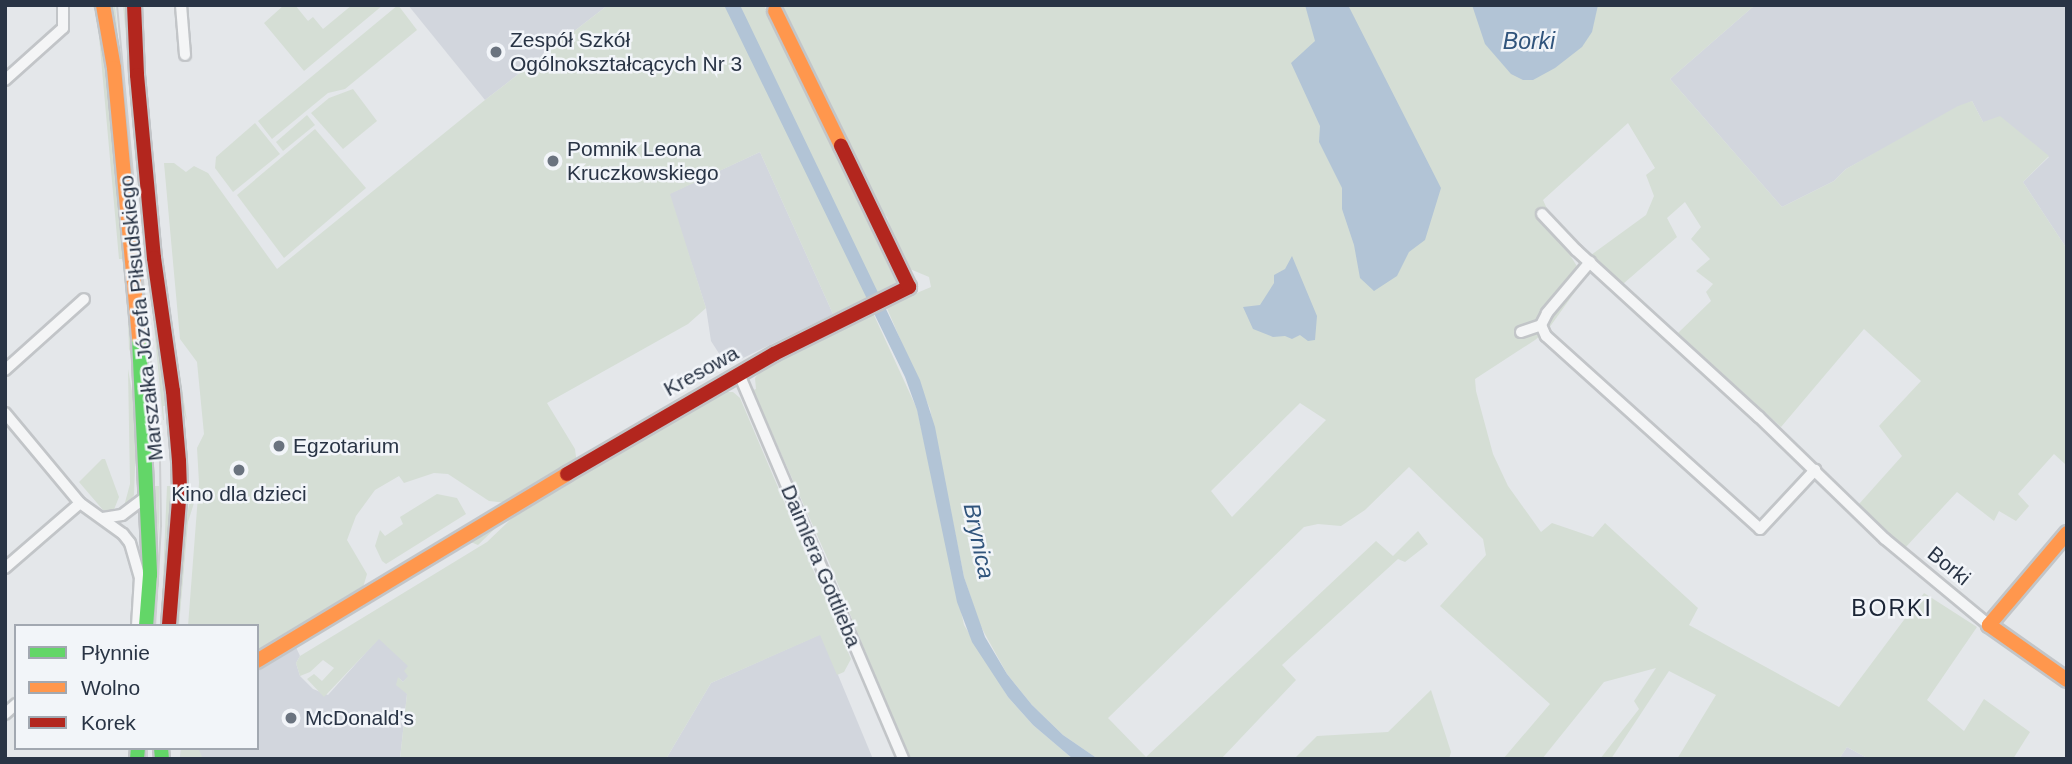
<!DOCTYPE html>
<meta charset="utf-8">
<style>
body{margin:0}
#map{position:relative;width:2072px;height:764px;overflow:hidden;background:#e4e7ea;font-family:Arial,sans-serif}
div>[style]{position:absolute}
.built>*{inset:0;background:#d2d6dd}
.green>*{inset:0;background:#d5ded5}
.water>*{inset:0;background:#b2c4d6}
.roads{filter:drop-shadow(2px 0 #c2c5c8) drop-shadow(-2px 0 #c2c5c8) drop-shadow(0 2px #c2c5c8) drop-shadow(0 -2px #c2c5c8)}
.street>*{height:10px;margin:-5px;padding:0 5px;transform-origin:5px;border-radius:5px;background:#f4f5f6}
.fast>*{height:14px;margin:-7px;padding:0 7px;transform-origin:7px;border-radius:7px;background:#63d668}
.slow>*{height:14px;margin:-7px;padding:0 7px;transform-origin:7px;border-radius:7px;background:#ff974d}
.jam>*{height:14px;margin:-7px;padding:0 7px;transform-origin:7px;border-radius:7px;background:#b3261e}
.tram>*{height:2px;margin:-1px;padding:0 1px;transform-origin:1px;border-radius:1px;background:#cdcfd1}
.dots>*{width:19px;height:19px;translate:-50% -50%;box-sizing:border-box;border:4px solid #f2f5f9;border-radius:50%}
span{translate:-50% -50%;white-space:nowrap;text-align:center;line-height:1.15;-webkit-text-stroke:5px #f2f5f9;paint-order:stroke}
.poi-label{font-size:21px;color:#293445}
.left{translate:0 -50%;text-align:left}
.street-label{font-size:21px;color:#293445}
.water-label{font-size:23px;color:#30547c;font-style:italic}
.neighbourhood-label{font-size:23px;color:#1b2536;letter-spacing:2px}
.frame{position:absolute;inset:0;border:7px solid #293445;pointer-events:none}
.legend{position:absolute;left:14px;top:624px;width:245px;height:126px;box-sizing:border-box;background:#f2f5f9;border:2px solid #a2a8b1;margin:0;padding:9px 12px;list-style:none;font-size:21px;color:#293445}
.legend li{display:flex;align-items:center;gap:14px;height:35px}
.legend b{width:35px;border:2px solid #a2a8b1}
</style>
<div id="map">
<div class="built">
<i style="clip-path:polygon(408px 5px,608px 5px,485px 100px)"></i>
<i style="clip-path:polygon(1755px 5px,2067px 5px,2067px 249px,2023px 182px,2049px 157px,1983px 122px,1972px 101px,1846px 169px,1834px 181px,1782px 207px,1670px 79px)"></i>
<i style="clip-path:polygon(760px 152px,833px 314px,727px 366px,711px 341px,706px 308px,669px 194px)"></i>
<i style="clip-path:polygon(290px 634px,300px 656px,296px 663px,300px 676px,313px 689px,328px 695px,379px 638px,409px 666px,409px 676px,403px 682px,399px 678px,407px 694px,400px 759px,180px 759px,181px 748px,257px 748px,257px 653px)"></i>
<i style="clip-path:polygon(821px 634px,873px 759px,666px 759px,711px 683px)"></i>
<i style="clip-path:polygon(1847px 747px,1869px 759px,1839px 759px)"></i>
</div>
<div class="green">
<i style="clip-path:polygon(92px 5px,97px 5px,108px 67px,123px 224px,122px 259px,119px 259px,97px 14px)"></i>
<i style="clip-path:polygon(109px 5px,115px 5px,155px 426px,153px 412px,147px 412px)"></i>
<i style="clip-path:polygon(123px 5px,129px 5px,166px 382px,168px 406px,163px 406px,164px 420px,163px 420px)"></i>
<i style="clip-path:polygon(284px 5px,295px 5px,308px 21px,313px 17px,323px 29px,352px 5px,383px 5px,304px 71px,264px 23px)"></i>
<i style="clip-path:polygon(398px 5px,417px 30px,345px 89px,328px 93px,272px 139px,258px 121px)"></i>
<i style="clip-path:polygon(608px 5px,764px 5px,898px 286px,833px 314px,760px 152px,670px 194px,706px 308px,688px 324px,547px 403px,575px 449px,577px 464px,507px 503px,489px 501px,448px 474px,434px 473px,404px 483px,399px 476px,375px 490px,356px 516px,347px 540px,367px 574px,362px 591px,257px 653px,257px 626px,188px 626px,199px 483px,197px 448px,204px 434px,197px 362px,180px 339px,164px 163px,174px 163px,186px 172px,194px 166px,208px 173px,277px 269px,485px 100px)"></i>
<i style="clip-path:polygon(evenodd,783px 5px,1755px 5px,1670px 79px,1782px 207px,1834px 181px,1846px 169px,1958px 106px,1972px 101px,1983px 122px,2000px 116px,2049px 156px,2023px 182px,2067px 249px,2067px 462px,2065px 464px,2054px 454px,2018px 494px,2029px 506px,2016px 521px,1999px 511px,1994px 521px,1957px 492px,1904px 549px,1859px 504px,1902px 456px,1879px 426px,1921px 381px,1864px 329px,1781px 427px,1678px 333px,1711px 301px,1706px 292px,1713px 284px,1696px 271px,1710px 259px,1691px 239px,1701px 227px,1685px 202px,1667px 218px,1677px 237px,1623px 284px,1591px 255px,1646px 215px,1654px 196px,1646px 175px,1655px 168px,1628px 123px,1543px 200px,1563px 244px,1580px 271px,1577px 289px,1549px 328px,1535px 340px,1475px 379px,1476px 391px,1493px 454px,1508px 486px,1541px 532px,1552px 523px,1593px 537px,1605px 523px,1698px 608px,1689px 625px,1839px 707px,1924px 593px,1977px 627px,1927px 700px,1964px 731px,1984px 699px,2030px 732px,2013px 759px,1869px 759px,1847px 747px,1839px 759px,1677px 759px,1716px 695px,1669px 671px,1611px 759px,1600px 759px,1639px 709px,1634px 701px,1656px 668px,1604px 682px,1542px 759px,1503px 759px,1550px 704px,1440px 606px,1486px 555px,1483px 539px,1409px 467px,1365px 510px,1341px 526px,1318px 524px,1304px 527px,1108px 718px,1146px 757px,1376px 541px,1393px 556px,1418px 531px,1428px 544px,1405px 562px,1398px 559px,1282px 665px,1296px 680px,1221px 759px,1098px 759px,1063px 735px,1032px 705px,1007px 674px,980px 625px,964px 577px,930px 409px,886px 306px,931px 287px,929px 277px,910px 269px,900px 256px,887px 217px,876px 206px,785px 18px,783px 5px,1300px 403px,1326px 420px,1232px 517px,1211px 491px,1300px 403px)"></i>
<i style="clip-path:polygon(353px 89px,377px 121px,343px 149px,311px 113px,329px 98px)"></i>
<i style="clip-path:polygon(307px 115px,315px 125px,283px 151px,276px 142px)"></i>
<i style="clip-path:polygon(255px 123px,280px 154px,233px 192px,215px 168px,216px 157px)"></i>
<i style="clip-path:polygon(315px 129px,366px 188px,284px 258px,237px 195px)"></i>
<i style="clip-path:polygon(127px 289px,130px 289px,133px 360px,129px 349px)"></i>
<i style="clip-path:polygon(873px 313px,917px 409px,964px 625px,1008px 697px,1033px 725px,1073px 759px,909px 759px,829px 562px,753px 390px,756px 389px,755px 378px,761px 371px)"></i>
<i style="clip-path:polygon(171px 342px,177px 356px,187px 421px,180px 402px)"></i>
<i style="clip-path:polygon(128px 369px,137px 419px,134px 495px,123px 510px,130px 484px)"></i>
<i style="clip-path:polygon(723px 392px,733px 392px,740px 398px,851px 659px,844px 672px,837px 675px,820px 635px,711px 683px,666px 759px,400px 759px,407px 694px,396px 685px,398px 677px,403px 682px,408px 676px,404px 671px,408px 666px,379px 639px,324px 697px,307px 679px,314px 674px,322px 681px,334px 668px,323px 660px,310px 672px,300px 676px,296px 663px,300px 656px,487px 542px,513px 517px)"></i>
<i style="clip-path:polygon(102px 459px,105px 459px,119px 497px,113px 512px,103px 510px,79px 482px)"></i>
<i style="clip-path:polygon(152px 486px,159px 486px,159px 522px,153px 626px)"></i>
<i style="clip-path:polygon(167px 486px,173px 486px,173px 510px,161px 626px)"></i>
<i style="clip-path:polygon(437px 494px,457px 498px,466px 514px,386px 564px,382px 561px,375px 546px,380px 530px,385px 536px,403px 524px,400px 517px)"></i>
<i style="clip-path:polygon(191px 497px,194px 503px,188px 522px,179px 626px,174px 626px,181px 540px)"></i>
<i style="clip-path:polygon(509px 515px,478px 545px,468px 541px)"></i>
<i style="clip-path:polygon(1431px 690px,1451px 752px,1449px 759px,1294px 759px,1317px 736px,1388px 732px)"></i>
<i style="clip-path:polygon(181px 748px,204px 748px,199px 750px,203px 759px,180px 759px)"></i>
</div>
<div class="water">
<i style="clip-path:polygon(724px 5px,740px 5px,920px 380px,935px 427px,964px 577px,985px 637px,1007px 674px,1032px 705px,1063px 735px,1098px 759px,1073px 759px,1033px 725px,1008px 697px,972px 642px,957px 602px,917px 410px,905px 377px)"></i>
<i style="clip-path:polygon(1305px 5px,1348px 5px,1441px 188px,1425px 240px,1409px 252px,1397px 276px,1374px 291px,1360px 278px,1354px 245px,1342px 209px,1342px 188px,1319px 142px,1320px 126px,1291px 63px,1315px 41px)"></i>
<i style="clip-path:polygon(1472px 5px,1598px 5px,1592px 32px,1582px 47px,1555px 68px,1533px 80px,1523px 80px,1511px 74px,1485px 44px)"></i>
<i style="clip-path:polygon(1292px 256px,1317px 316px,1315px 340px,1308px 341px,1300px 335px,1292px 339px,1285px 336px,1273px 337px,1253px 329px,1243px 307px,1260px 305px,1274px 283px,1274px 275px,1285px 269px)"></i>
</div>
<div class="roads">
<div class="street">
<i style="left:181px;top:5px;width:50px;rotate:85.4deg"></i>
<i style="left:5px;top:80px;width:78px;rotate:-41.9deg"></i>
<i style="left:63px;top:28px;width:23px;rotate:-90deg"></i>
<i style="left:1542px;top:214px;width:50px;rotate:46.6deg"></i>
<i style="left:1576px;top:250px;width:248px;rotate:42.4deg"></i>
<i style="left:1759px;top:417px;width:175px;rotate:44.1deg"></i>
<i style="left:1885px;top:539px;width:135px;rotate:39.6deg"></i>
<i style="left:1541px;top:325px;width:12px;rotate:66deg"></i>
<i style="left:1546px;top:336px;width:288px;rotate:42deg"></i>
<i style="left:1760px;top:529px;width:81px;rotate:-47deg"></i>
<i style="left:1521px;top:332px;width:21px;rotate:-19deg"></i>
<i style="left:1541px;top:325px;width:13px;rotate:-63deg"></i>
<i style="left:1547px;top:313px;width:67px;rotate:-49.9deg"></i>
<i style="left:5px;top:370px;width:106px;rotate:-41.9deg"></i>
<i style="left:739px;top:374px;width:418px;rotate:66.9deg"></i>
<i style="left:5px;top:413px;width:117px;rotate:50.2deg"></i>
<i style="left:80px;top:503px;width:53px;rotate:35.8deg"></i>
<i style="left:123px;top:534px;width:11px;rotate:52deg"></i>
<i style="left:130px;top:543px;width:35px;rotate:74deg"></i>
<i style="left:140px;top:577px;width:49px;rotate:93.5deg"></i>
<i style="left:103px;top:518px;width:19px;rotate:-9deg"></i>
<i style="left:122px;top:515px;width:31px;rotate:-37deg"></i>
<i style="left:5px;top:568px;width:99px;rotate:-40.9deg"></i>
<i style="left:5px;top:714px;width:15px;rotate:-42deg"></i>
</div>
<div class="fast">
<i style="left:139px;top:339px;width:236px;rotate:87.3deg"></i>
<i style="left:150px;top:575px;width:51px;rotate:94.5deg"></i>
<i style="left:161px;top:748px;width:11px;rotate:85deg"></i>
<i style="left:137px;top:759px;width:11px;rotate:-85deg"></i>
</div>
<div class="slow">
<i style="left:103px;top:5px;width:64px;rotate:80.1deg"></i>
<i style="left:114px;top:68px;width:272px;rotate:84.7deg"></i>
<i style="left:775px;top:11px;width:150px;rotate:63.9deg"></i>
<i style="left:2067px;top:533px;width:121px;rotate:130.3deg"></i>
<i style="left:1989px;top:625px;width:95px;rotate:35.2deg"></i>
<i style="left:257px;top:661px;width:362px;rotate:-31.1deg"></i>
</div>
<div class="jam">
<i style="left:134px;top:5px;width:70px;rotate:87.5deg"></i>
<i style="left:137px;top:75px;width:184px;rotate:84.7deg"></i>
<i style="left:154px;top:258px;width:134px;rotate:81.9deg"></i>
<i style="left:173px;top:391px;width:70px;rotate:85.1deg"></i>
<i style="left:179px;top:461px;width:27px;rotate:88deg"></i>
<i style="left:180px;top:488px;width:138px;rotate:94.6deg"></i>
<i style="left:567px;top:474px;width:239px;rotate:-30.1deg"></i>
<i style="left:774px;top:354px;width:151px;rotate:-26.4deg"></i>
<i style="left:909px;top:287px;width:157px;rotate:-115.7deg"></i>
</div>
</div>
<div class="tram">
<i style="left:117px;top:5px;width:457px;rotate:84.6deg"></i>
<i style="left:160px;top:460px;width:66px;rotate:89.1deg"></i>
<i style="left:161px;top:526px;width:100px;rotate:93.4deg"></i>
<i style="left:147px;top:759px;width:11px;rotate:-90deg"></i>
</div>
<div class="dots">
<i style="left:496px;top:52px;background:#6a737f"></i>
<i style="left:553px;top:161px;background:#6a737f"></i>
<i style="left:279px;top:446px;background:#6a737f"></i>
<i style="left:239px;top:470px;background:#6a737f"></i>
<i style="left:291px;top:718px;background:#6a737f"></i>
</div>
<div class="poi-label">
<span class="left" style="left:510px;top:52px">Zespół Szkół<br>Ogólnokształcących Nr 3</span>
<span class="left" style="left:567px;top:161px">Pomnik Leona<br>Kruczkowskiego</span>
<span class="left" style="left:293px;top:446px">Egzotarium</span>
<span style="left:239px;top:494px">Kino dla dzieci</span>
<span class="left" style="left:305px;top:718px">McDonald's</span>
</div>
<div class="street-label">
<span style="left:141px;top:318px;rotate:-96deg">Marszałka Józefa Piłsudskiego</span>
<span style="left:701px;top:371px;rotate:-29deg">Kresowa</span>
<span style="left:821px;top:566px;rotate:67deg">Daimlera Gottlieba</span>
<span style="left:1949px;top:566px;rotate:39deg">Borki</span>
</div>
<div class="water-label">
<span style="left:1529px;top:41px">Borki</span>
<span style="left:979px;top:541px;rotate:78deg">Brynica</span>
</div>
<div class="neighbourhood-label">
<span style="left:1892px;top:608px">BORKI</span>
</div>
<div class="frame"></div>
<ul class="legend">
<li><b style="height:9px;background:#63d668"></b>Płynnie</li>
<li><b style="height:9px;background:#ff974d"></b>Wolno</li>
<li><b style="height:9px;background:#b3261e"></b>Korek</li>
</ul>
</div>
